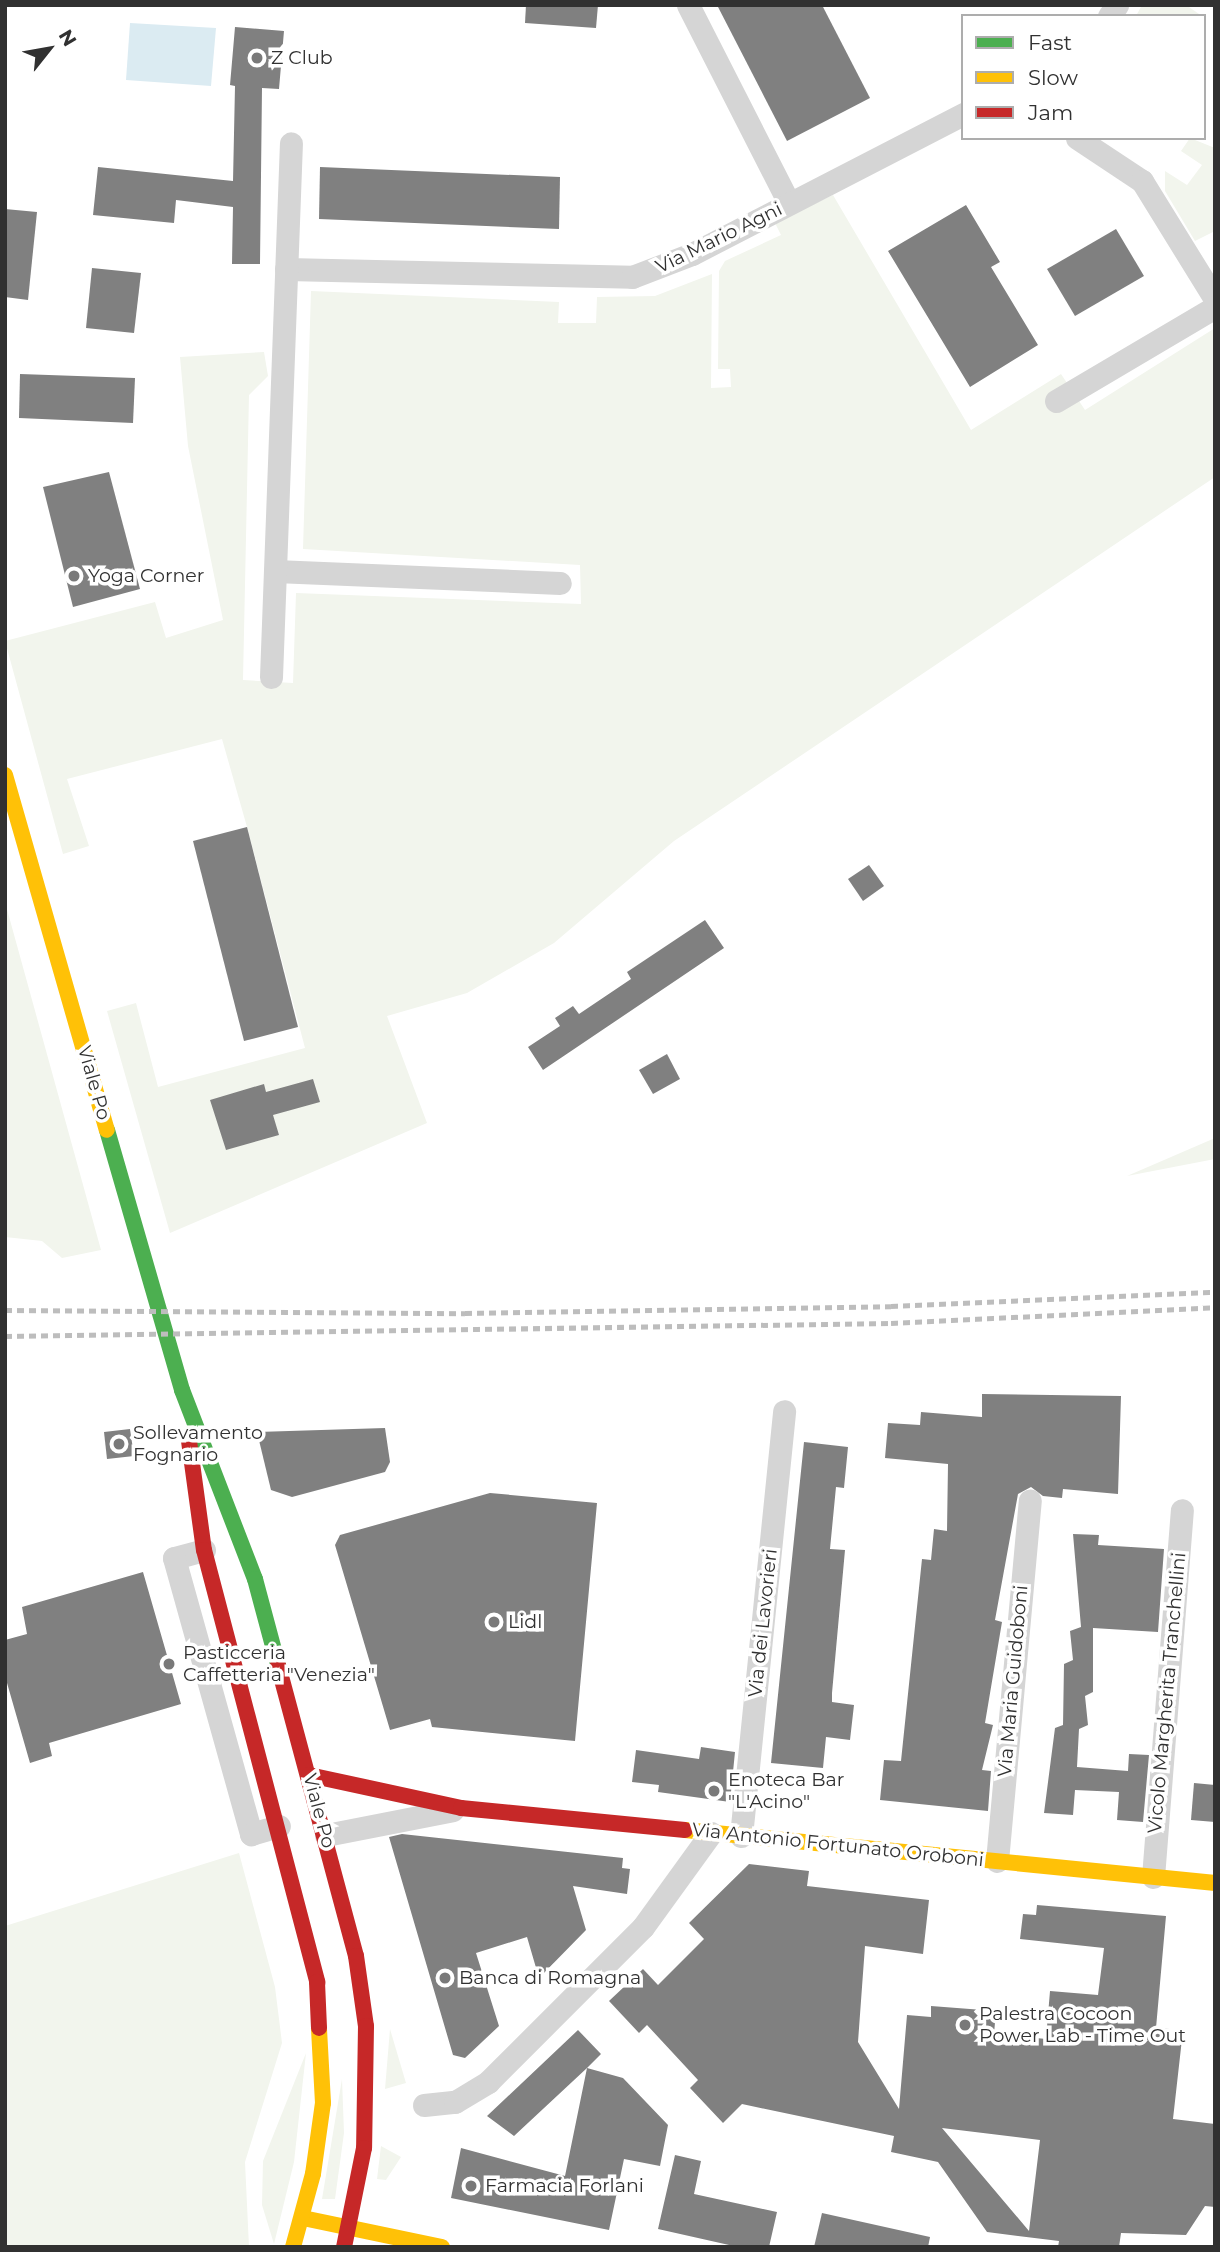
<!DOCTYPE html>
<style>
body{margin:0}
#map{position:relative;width:1220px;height:2252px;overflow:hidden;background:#fff;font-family:Montserrat,sans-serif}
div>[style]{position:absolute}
.green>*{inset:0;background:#f2f5ed}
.water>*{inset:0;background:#dbebf2}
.building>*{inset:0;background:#808080}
.street>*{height:23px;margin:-11.5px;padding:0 11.5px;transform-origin:11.5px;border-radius:11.5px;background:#d5d5d5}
.fast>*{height:16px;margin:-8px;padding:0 8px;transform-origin:8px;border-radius:8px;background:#4caf50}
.slow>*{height:16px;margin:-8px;padding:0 8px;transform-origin:8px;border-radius:8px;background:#ffc107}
.jam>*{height:16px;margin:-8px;padding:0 8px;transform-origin:8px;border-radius:8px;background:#c62828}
.rail>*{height:5px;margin-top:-2.5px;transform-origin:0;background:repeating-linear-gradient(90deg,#bdbdbd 0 7px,transparent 0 12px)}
.dots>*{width:19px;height:19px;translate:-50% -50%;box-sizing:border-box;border:4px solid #fff;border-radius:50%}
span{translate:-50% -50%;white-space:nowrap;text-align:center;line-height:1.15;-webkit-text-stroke:7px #fff;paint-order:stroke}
.poi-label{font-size:19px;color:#313131}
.left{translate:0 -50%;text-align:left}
.street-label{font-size:19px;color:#313131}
.frame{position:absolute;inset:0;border:7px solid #313131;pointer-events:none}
.legend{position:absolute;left:961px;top:14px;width:245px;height:126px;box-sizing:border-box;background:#fff;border:2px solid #adadad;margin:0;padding:9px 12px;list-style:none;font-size:21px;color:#313131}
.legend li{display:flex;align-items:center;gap:14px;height:35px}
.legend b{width:35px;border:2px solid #adadad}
.north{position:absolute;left:14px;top:14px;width:70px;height:70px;-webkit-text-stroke:5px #fff;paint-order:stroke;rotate:59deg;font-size:19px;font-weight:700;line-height:28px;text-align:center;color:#313131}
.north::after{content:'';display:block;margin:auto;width:24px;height:32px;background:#313131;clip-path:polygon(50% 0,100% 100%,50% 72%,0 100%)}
</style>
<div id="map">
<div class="green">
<i style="clip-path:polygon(1142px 5px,1186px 5px,1202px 16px,1136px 16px)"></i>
<i style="clip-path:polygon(1190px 138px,1215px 148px,1215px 231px,1195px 241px,1165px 191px,1165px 171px,1187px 185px,1202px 165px,1181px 151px)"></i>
<i style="clip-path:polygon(833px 195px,971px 430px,1061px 374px,1085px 410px,1215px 328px,1215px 477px,674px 841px,554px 943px,467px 993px,387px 1016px,427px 1123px,170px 1233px,107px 1011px,136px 1003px,158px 1087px,305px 1048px,247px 827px,222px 739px,67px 779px,89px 846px,63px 854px,5px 641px,155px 602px,166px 638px,223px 620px,188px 446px,180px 357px,264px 352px,268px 376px,249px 395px,243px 680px,293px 683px,296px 593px,581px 604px,580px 565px,303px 549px,311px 291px,559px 302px,558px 323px,596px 323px,597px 297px,655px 296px,712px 274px,711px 388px,731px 387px,730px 369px,718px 369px,719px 271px,725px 261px,781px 235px,775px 223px)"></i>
<i style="clip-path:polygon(5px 902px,101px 1250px,62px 1258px,42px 1241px,5px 1237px)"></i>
<i style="clip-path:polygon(1215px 1138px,1215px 1159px,1127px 1176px)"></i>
<i style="clip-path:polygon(239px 1853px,275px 1987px,282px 2043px,245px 2162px,249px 2247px,5px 2247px,5px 1926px)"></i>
<i style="clip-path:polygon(390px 2029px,406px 2083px,385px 2089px)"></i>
<i style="clip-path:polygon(306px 2053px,294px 2162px,274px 2244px,262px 2205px,263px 2161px)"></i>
<i style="clip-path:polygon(342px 2079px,344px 2133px,335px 2199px,322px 2199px)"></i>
<i style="clip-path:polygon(381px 2146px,401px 2157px,386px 2180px,377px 2179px)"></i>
</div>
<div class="water">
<i style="clip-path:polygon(130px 23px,216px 28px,211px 86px,126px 80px)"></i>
</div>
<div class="building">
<i style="clip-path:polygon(526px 5px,598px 5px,596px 28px,525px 23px)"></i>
<i style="clip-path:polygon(717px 5px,822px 5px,870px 98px,787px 141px)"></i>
<i style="clip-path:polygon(235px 27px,284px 31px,279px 89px,262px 88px,260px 264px,232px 264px,233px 207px,176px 200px,174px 223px,93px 215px,98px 167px,233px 181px,235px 86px,230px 85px)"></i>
<i style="clip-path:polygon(320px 167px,560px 177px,559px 229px,319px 219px)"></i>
<i style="clip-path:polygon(966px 205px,1000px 262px,991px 267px,1038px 345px,970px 387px,888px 251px)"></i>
<i style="clip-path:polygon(5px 209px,37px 212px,28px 300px,5px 297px)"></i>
<i style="clip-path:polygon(1116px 229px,1144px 276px,1075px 316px,1047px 269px)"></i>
<i style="clip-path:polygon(92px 268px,141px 273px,134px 333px,86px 328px)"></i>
<i style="clip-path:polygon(20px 374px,135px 378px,133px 423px,19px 418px)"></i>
<i style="clip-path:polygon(109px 472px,140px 589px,73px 607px,43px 487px)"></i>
<i style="clip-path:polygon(247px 827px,298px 1027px,244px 1041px,193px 841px)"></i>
<i style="clip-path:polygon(869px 865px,884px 886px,863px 901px,848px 879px)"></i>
<i style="clip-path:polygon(705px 920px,724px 948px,543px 1070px,528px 1047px,560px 1026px,555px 1018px,573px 1006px,579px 1014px,631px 979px,627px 972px)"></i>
<i style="clip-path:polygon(667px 1054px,680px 1079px,653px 1094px,639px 1070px)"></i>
<i style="clip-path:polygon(313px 1079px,320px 1102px,273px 1115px,279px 1135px,226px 1150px,210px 1100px,264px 1084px,266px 1092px)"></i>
<i style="clip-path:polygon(982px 1394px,1121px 1396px,1118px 1494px,1063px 1489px,1062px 1498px,1043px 1496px,1031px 1487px,1018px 1494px,995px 1620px,1002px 1622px,985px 1723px,993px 1725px,982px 1770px,991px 1771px,988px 1811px,880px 1800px,884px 1760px,901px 1761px,922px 1559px,931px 1560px,934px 1529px,947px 1531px,948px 1464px,885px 1458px,888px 1423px,920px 1425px,921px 1412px,982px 1417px)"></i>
<i style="clip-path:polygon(385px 1428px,390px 1462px,385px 1472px,292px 1497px,271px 1490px,257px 1432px)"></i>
<i style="clip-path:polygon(130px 1429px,134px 1456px,107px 1459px,104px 1432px)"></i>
<i style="clip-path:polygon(804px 1442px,848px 1447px,844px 1488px,836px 1487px,830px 1549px,845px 1550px,832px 1693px,832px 1702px,854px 1705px,850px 1740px,826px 1737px,823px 1768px,771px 1763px)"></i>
<i style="clip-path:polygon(490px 1493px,597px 1503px,575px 1741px,432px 1727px,430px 1719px,390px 1730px,335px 1545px,340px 1535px)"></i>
<i style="clip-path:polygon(1073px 1534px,1099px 1535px,1098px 1545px,1164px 1549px,1158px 1632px,1093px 1628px,1093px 1692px,1085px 1696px,1088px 1725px,1079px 1729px,1077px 1767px,1128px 1771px,1129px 1754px,1149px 1755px,1143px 1822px,1117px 1820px,1119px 1792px,1075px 1790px,1073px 1815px,1044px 1813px,1055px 1728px,1063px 1725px,1064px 1664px,1073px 1660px,1070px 1631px,1081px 1627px)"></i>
<i style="clip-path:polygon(143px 1572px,181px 1704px,49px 1743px,52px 1756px,30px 1763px,5px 1676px,5px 1640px,27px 1634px,22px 1607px)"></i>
<i style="clip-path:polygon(701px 1747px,735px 1752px,730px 1802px,658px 1792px,659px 1785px,632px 1782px,636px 1750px,699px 1759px)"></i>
<i style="clip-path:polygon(1194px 1783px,1215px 1785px,1215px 1822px,1191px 1820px)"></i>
<i style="clip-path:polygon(402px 1834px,623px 1858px,622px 1868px,630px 1869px,627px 1894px,573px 1886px,586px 1930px,539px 1978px,527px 1937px,476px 1953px,499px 2026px,465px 2058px,453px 2055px,389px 1837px)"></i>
<i style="clip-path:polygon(evenodd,749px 1864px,809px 1871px,807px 1886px,929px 1900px,923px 1954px,865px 1946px,858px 2042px,899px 2109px,907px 2015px,931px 2017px,931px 2006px,996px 2011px,994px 2034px,1046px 2039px,1050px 1991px,1098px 1995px,1104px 1948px,1020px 1939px,1023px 1914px,1036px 1915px,1037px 1905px,1166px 1916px,1156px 2028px,1183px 2030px,1173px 2119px,1215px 2124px,1215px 2207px,1205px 2206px,1186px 2235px,1121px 2233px,1119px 2247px,1058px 2247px,1059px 2241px,987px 2232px,938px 2162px,891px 2152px,894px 2136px,742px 2104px,723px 2123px,690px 2088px,698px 2080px,647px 2025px,639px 2033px,609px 2001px,643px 1969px,658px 1985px,704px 1939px,689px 1923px,749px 1864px,942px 2128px,1040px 2140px,1029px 2231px,942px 2128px)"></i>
<i style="clip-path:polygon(578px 2030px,601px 2054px,587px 2068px,623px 2078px,668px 2125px,660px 2166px,624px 2159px,609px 2230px,451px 2198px,461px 2148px,565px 2176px,587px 2068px,514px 2136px,487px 2116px)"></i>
<i style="clip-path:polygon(675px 2155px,701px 2161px,694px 2194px,777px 2212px,769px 2247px,738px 2247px,658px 2229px)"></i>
<i style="clip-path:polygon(822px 2213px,930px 2237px,928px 2247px,814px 2247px)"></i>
</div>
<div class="street">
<i style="left:688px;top:5px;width:222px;rotate:63deg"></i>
<i style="left:1109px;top:16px;width:14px;rotate:-54deg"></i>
<i style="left:1077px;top:138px;width:78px;rotate:33.5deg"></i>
<i style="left:1142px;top:181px;width:139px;rotate:58.3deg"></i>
<i style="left:286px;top:269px;width:346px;rotate:1.3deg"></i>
<i style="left:632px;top:277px;width:64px;rotate:-21deg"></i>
<i style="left:692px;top:254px;width:305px;rotate:-27.3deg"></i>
<i style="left:1056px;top:401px;width:185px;rotate:-30.6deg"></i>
<i style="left:275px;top:571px;width:285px;rotate:2.4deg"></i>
<i style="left:271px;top:677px;width:534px;rotate:-87.86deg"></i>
<i style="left:204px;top:1550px;width:31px;rotate:165deg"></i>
<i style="left:174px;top:1558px;width:287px;rotate:74.4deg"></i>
<i style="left:251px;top:1834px;width:29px;rotate:-16deg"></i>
<i style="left:326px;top:1835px;width:129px;rotate:-11.1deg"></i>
<i style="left:741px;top:1836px;width:427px;rotate:-84.2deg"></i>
<i style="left:997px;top:1861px;width:362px;rotate:-84.8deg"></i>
<i style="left:1153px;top:1877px;width:368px;rotate:-85.5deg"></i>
<i style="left:424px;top:2105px;width:31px;rotate:-6deg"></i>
<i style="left:455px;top:2102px;width:39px;rotate:-31deg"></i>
<i style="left:488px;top:2082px;width:219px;rotate:-45deg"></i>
<i style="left:643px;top:1927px;width:116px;rotate:-54.1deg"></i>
</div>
<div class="fast">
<i style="left:107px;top:1130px;width:271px;rotate:73.9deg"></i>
<i style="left:182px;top:1390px;width:203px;rotate:68.9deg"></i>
<i style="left:255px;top:1579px;width:89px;rotate:75deg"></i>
</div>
<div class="slow">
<i style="left:5px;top:775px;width:369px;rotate:74deg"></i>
<i style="left:685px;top:1830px;width:533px;rotate:5.71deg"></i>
<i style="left:303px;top:2218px;width:142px;rotate:11.8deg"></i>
<i style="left:293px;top:2247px;width:76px;rotate:-74.7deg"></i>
<i style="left:313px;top:2174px;width:72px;rotate:-82deg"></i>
<i style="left:323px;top:2103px;width:75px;rotate:-93.1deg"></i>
</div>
<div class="jam">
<i style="left:189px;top:1441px;width:110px;rotate:82.2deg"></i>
<i style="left:204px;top:1550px;width:447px;rotate:75.3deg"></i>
<i style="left:317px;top:1982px;width:46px;rotate:87.5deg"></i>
<i style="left:278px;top:1665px;width:301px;rotate:75deg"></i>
<i style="left:356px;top:1956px;width:71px;rotate:81.9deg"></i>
<i style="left:366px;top:2026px;width:122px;rotate:90.9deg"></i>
<i style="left:364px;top:2148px;width:101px;rotate:101.4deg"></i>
<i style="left:309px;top:1775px;width:156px;rotate:12.2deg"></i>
<i style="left:461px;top:1808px;width:225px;rotate:5.6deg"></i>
</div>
<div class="rail">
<i style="left:5px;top:1310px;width:460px;rotate:0.4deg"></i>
<i style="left:465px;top:1313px;width:426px;rotate:-0.9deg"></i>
<i style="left:891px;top:1306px;width:324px;rotate:-2.5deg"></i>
<i style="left:5px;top:1336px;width:886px;rotate:-0.84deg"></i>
<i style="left:891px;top:1323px;width:324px;rotate:-2.8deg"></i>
</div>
<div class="dots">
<i style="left:257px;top:58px;background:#797979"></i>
<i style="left:74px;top:576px;background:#797979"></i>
<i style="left:119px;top:1444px;background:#797979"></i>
<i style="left:494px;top:1622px;background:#797979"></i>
<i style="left:169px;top:1664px;background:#797979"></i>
<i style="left:714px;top:1791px;background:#797979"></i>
<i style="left:445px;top:1978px;background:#797979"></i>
<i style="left:965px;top:2025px;background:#797979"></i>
<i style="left:471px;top:2186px;background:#797979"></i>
</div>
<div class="poi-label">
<span class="left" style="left:271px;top:58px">Z Club</span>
<span class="left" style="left:88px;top:576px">Yoga Corner</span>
<span class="left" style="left:133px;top:1444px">Sollevamento<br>Fognario</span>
<span class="left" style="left:508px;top:1622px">Lidl</span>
<span class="left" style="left:183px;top:1664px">Pasticceria<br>Caffetteria "Venezia"</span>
<span class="left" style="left:728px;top:1791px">Enoteca Bar<br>"L'Acino"</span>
<span class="left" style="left:459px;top:1978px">Banca di Romagna</span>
<span class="left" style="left:979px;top:2025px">Palestra Cocoon<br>Power Lab - Time Out</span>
<span class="left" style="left:485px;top:2186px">Farmacia Forlani</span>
</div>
<div class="street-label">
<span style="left:719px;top:238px;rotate:-26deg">Via Mario Agni</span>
<span style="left:94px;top:1083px;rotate:74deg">Viale Po</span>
<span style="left:763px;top:1623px;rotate:-84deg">Via dei Lavorieri</span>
<span style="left:1013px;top:1681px;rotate:-85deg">Via Maria Guidoboni</span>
<span style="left:1167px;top:1693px;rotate:-85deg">Vicolo Margherita Tranchellini</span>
<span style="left:319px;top:1811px;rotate:75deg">Viale Po</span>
<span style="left:838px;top:1845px;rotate:6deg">Via Antonio Fortunato Oroboni</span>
</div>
<div class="frame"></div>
<ul class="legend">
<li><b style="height:9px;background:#4caf50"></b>Fast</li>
<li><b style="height:9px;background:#ffc107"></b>Slow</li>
<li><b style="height:9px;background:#c62828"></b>Jam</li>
</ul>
<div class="north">N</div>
</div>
